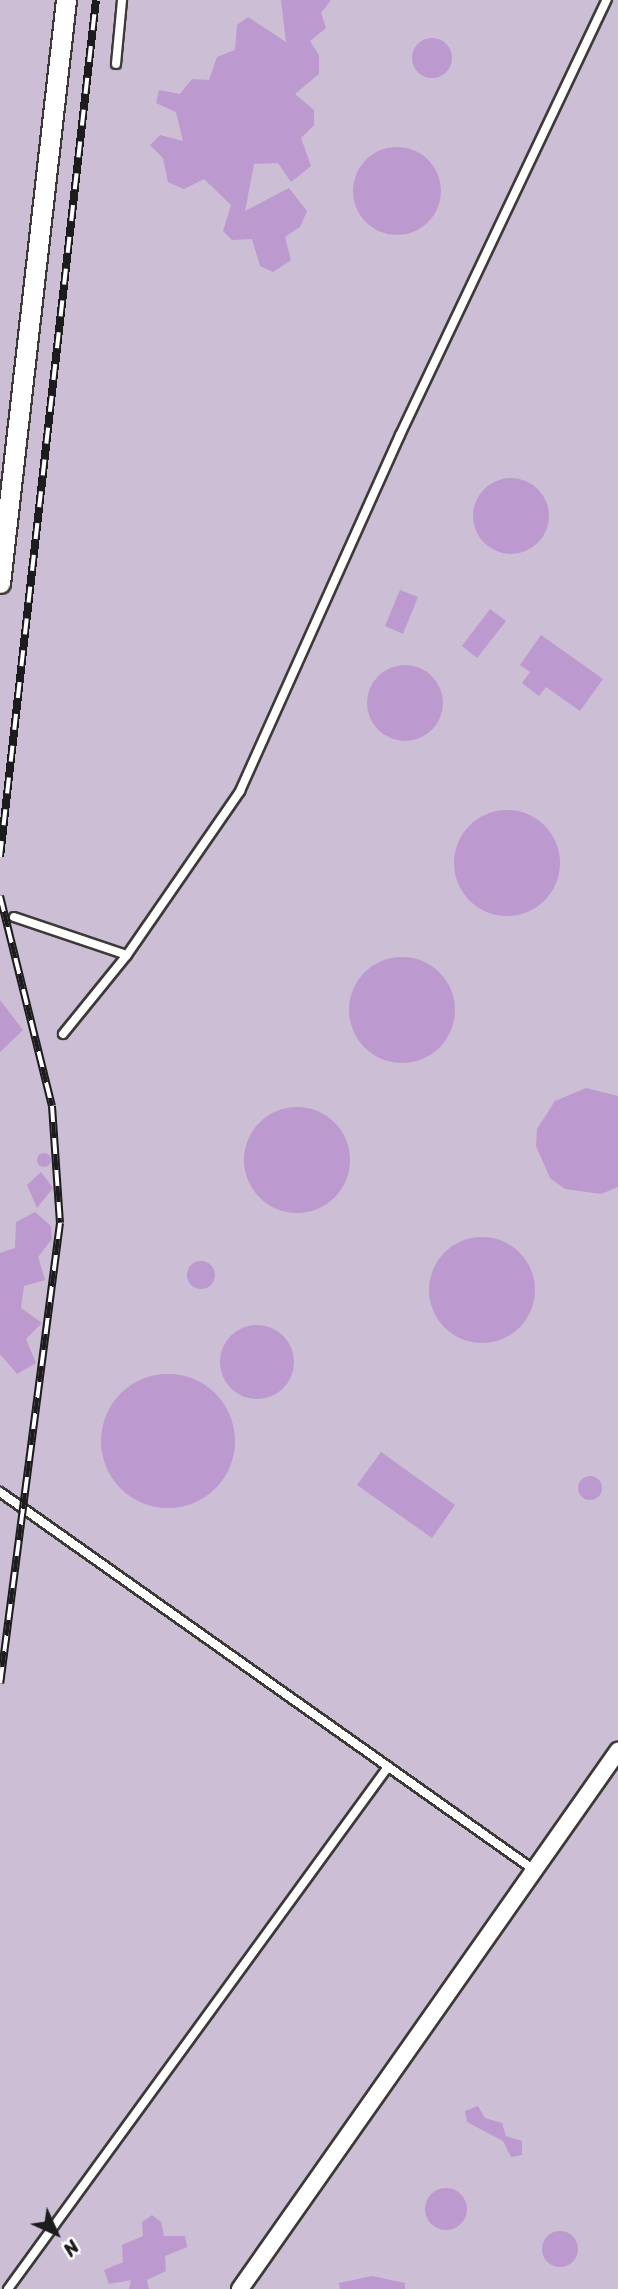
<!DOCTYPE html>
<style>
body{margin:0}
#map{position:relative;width:618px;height:2289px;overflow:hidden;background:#f5e1c8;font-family:Sriracha,sans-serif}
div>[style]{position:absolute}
.industrial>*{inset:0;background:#ccbed4}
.building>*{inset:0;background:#bc99cf}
.round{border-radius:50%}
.roads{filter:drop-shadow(2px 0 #3d3a36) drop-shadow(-2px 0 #3d3a36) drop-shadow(0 2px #3d3a36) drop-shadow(0 -2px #3d3a36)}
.service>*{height:8px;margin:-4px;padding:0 4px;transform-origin:4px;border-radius:4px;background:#fff}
.minor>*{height:16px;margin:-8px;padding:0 8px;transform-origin:8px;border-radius:8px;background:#fff}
.tertiary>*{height:19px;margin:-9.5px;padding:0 9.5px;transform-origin:9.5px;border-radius:9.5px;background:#fff}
.rail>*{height:8px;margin-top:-4px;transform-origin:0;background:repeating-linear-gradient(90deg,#fff 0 16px,#1c1c1c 0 32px);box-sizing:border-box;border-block:2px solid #1c1c1c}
span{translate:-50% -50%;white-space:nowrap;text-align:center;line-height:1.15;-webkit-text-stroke:5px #fff;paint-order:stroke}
.north{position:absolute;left:21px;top:2198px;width:70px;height:70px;-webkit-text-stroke:5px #fff;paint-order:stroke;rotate:135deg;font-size:19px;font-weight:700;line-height:28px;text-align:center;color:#1c1c1c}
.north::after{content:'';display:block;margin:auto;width:24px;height:32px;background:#1c1c1c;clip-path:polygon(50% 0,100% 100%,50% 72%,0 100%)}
</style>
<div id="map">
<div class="industrial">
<i style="clip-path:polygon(0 0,618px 0,618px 2289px,0 2289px)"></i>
</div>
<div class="building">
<i style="clip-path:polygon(281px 0,331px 0,321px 13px,326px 28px,310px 41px,319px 55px,319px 74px,295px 94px,314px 110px,314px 125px,301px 138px,311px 166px,291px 182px,278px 163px,254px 164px,245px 211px,289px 188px,307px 211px,300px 227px,285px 237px,291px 260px,273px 272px,260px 266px,252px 239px,232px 240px,223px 231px,231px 205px,204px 179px,184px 189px,168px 182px,163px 158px,150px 145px,160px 135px,183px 141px,176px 112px,156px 103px,159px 90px,180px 94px,192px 79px,209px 80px,217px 57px,235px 50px,237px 25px,248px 17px,286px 42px)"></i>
<i class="round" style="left:412px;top:38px;width:40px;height:40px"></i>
<i class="round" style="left:353px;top:147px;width:88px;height:88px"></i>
<i class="round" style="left:473px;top:478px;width:76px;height:76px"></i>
<i style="clip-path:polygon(400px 590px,418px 597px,403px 634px,385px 626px)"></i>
<i style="clip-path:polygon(490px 609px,506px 621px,477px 658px,462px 646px)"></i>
<i style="clip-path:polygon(541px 635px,603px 679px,580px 711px,546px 687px,539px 696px,522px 683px,530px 672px,520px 665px)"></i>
<i class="round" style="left:367px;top:665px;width:76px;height:76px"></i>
<i class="round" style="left:454px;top:810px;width:106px;height:106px"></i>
<i class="round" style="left:349px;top:957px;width:106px;height:106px"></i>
<i style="clip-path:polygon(0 1000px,23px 1030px,0 1052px)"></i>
<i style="clip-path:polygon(586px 1088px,618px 1096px,618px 1187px,601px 1194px,565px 1189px,550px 1178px,536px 1146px,537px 1129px,555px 1101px)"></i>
<i class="round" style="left:244px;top:1107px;width:106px;height:106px"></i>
<i class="round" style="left:37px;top:1153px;width:14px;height:14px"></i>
<i style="clip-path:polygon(41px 1172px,53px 1188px,37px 1208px,27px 1185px)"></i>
<i style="clip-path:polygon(35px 1212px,51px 1226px,52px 1239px,38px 1257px,45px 1280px,24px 1286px,21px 1308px,42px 1323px,26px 1339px,36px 1363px,17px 1374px,0 1354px,0 1253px,15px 1248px,16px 1222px)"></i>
<i class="round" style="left:429px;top:1237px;width:106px;height:106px"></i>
<i class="round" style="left:187px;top:1261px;width:28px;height:28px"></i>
<i class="round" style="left:220px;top:1325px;width:74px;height:74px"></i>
<i class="round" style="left:101px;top:1374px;width:134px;height:134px"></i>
<i style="clip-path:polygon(381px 1452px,455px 1505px,432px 1538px,357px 1485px)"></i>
<i class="round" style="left:578px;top:1476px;width:24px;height:24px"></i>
<i style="clip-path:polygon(478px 2106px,485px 2118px,502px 2123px,506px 2136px,522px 2141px,522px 2155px,511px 2157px,503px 2141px,467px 2122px,465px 2111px)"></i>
<i class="round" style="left:425px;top:2188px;width:42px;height:42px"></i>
<i style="clip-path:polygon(152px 2215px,161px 2222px,164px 2236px,185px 2236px,187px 2247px,165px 2256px,166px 2271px,147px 2280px,149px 2289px,129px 2289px,131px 2280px,109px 2284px,104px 2270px,123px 2262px,122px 2245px,143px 2236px,142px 2222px)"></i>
<i class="round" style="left:542px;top:2231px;width:36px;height:36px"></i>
<i style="clip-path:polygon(372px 2276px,405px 2283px,405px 2289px,340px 2289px,339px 2283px)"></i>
</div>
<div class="roads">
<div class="service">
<i style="left:116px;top:64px;width:64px;rotate:-84.6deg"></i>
<i style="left:14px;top:917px;width:119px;rotate:18.6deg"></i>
<i style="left:63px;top:1034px;width:102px;rotate:-51deg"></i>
<i style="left:127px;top:955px;width:199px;rotate:-55.4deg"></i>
<i style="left:240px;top:791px;width:390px;rotate:-65.8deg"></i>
<i style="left:400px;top:435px;width:482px;rotate:-64.6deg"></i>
<i style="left:0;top:1492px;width:654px;rotate:35.29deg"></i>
<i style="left:8px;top:2289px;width:646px;rotate:-53.95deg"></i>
</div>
<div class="minor">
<i style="left:240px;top:2289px;width:658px;rotate:-54.91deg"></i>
</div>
<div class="tertiary">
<i style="left:0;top:583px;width:587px;rotate:-83.54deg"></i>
</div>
</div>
<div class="rail">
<i style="left:0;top:857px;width:862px;rotate:-83.61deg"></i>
<i style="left:0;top:896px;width:216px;rotate:76.1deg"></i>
<i style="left:52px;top:1106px;width:117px;rotate:86.1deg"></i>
<i style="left:60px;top:1223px;width:464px;rotate:97.4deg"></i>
</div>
<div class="north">N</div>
</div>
